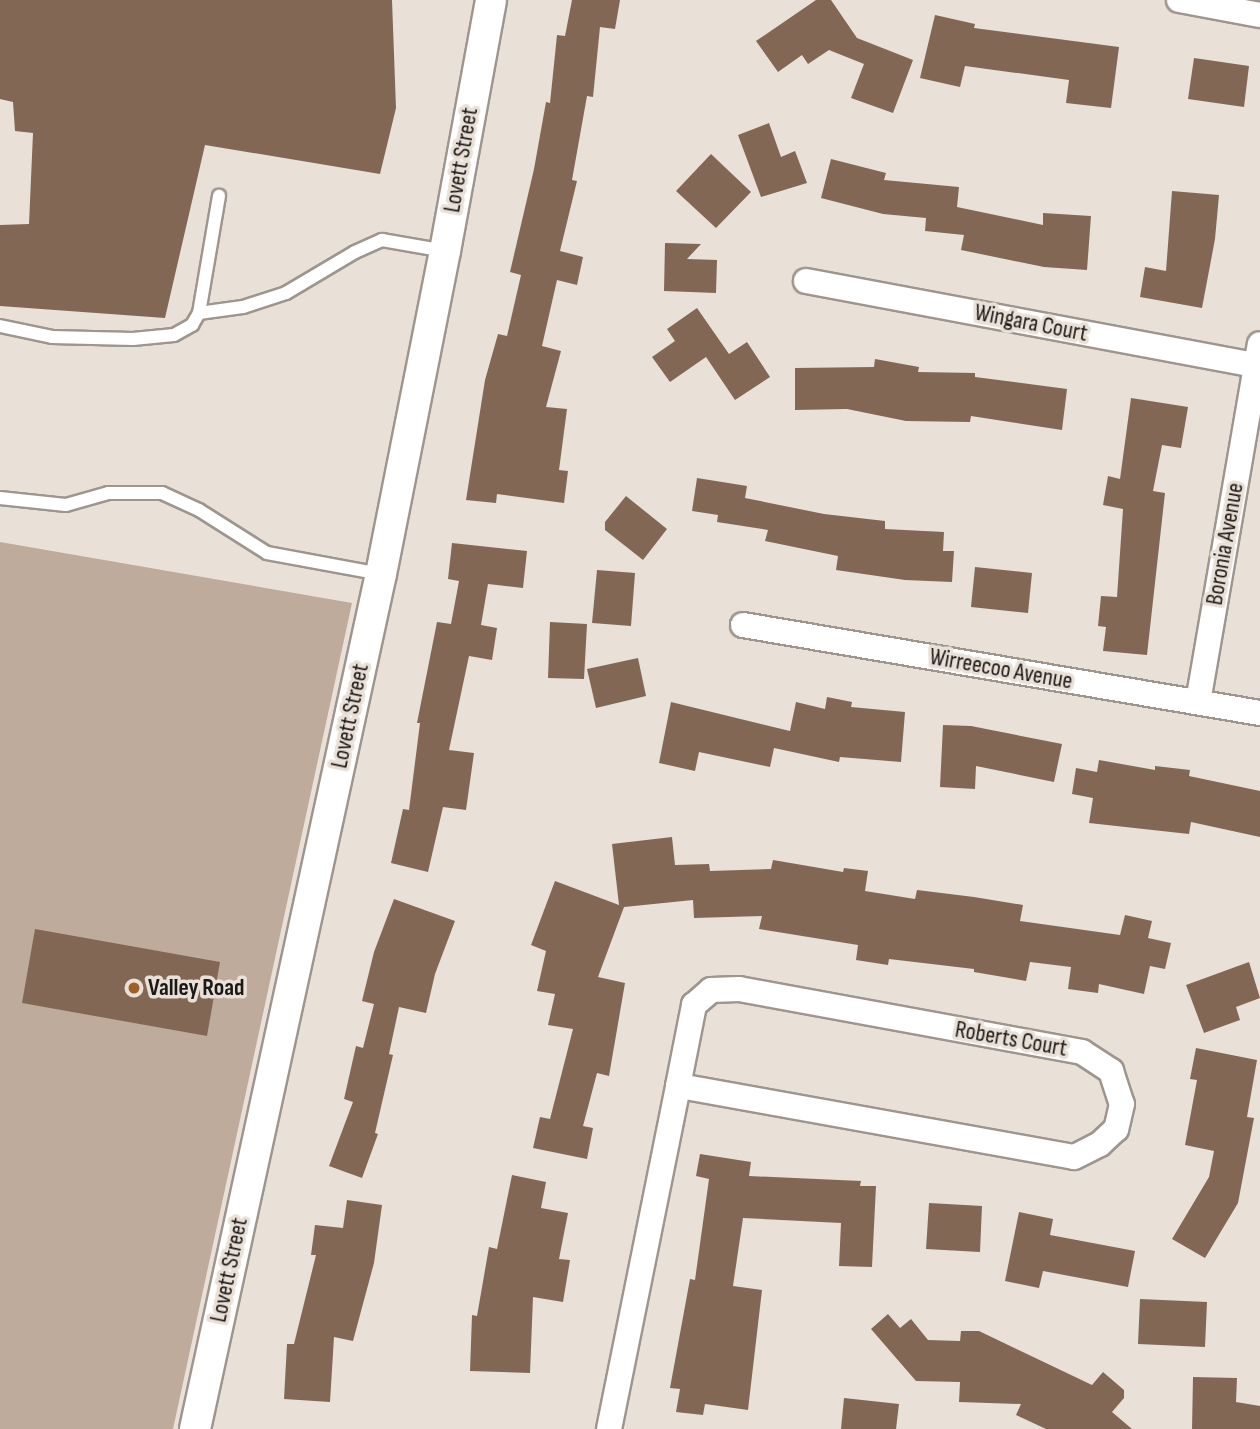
<!DOCTYPE html>
<style>
body{margin:0}
#map{position:relative;width:1260px;height:1429px;overflow:hidden;background:#e9e0d8;font-family:"Sofia Sans Condensed",sans-serif}
div>[style]{position:absolute}
.green>*{inset:0;background:#bfab9b}
.building>*{inset:0;background:#826854}
.roads{filter:drop-shadow(2px 0 #9e958e) drop-shadow(-2px 0 #9e958e) drop-shadow(0 2px #9e958e) drop-shadow(0 -2px #9e958e)}
.service>*{height:12px;margin:-6px;padding:0 6px;transform-origin:6px;border-radius:6px;background:#fff}
.minor>*{height:24px;margin:-12px;padding:0 12px;transform-origin:12px;border-radius:12px;background:#fff}
.tertiary>*{height:30px;margin:-15px;padding:0 15px;transform-origin:15px;border-radius:15px;background:#fff}
.dots>*{width:19px;height:19px;translate:-50% -50%;box-sizing:border-box;border:4px solid #e9e0d8;border-radius:50%}
span{translate:-50% -50%;white-space:nowrap;text-align:center;line-height:1.15;-webkit-text-stroke:7px #e9e0d8;paint-order:stroke}
.street-label{font-size:24px;color:#1c1816}
.poi-label{font-size:24px;color:#1c1816;font-weight:700}
.left{translate:0 -50%;text-align:left}
</style>
<div id="map">
<div class="green">
<i style="clip-path:polygon(0 542px,352px 603px,173px 1429px,0 1429px)"></i>
</div>
<div class="building">
<i style="clip-path:polygon(0 0,392px 0,396px 108px,380px 174px,205px 145px,165px 318px,0 306px,0 225px,29px 224px,33px 133px,15px 131px,13px 102px,0 99px)"></i>
<i style="clip-path:polygon(572px 0,620px 0,615px 29px,600px 27px,593px 97px,587px 96px,572px 180px,577px 181px,560px 251px,583px 257px,577px 285px,557px 280px,542px 346px,561px 351px,546px 407px,567px 409px,559px 470px,568px 471px,564px 503px,497px 494px,496px 503px,466px 500px,485px 380px,498px 334px,507px 336px,521px 275px,510px 272px,534px 169px,546px 102px,550px 103px,557px 35px,565px 36px)"></i>
<i style="clip-path:polygon(816px 0,831px 0,857px 38px,913px 60px,893px 113px,851px 98px,864px 64px,829px 50px,808px 64px,802px 55px,778px 72px,756px 41px)"></i>
<i style="clip-path:polygon(935px 15px,975px 24px,974px 28px,1119px 47px,1111px 108px,1066px 103px,1069px 80px,965px 66px,960px 87px,920px 78px)"></i>
<i style="clip-path:polygon(1194px 58px,1249px 66px,1244px 107px,1188px 99px)"></i>
<i style="clip-path:polygon(769px 123px,781px 157px,795px 151px,807px 183px,761px 197px,738px 135px)"></i>
<i style="clip-path:polygon(711px 154px,751px 192px,716px 228px,676px 191px)"></i>
<i style="clip-path:polygon(831px 159px,886px 173px,884px 180px,959px 187px,957px 207px,1043px 225px,1043px 213px,1091px 216px,1087px 270px,1044px 267px,961px 250px,964px 235px,925px 231px,926px 218px,883px 214px,821px 198px)"></i>
<i style="clip-path:polygon(1172px 191px,1219px 195px,1215px 239px,1202px 308px,1140px 297px,1145px 267px,1166px 271px)"></i>
<i style="clip-path:polygon(665px 243px,701px 244px,687px 259px,717px 260px,716px 293px,664px 291px)"></i>
<i style="clip-path:polygon(697px 308px,729px 354px,747px 342px,770px 377px,735px 400px,706px 357px,670px 382px,652px 357px,675px 341px,667px 329px)"></i>
<i style="clip-path:polygon(875px 359px,919px 367px,918px 372px,975px 373px,975px 377px,1067px 389px,1062px 430px,971px 416px,970px 422px,906px 421px,847px 409px,795px 410px,795px 368px,874px 367px)"></i>
<i style="clip-path:polygon(1131px 398px,1188px 407px,1181px 448px,1162px 445px,1153px 491px,1165px 493px,1147px 655px,1103px 651px,1106px 627px,1098px 626px,1101px 596px,1117px 597px,1123px 509px,1103px 505px,1108px 476px,1120px 479px)"></i>
<i style="clip-path:polygon(697px 478px,747px 486px,745px 498px,824px 514px,885px 521px,885px 529px,944px 532px,943px 551px,954px 551px,952px 582px,905px 580px,836px 570px,838px 556px,765px 541px,768px 530px,717px 522px,718px 515px,692px 511px)"></i>
<i style="clip-path:polygon(626px 496px,667px 529px,643px 560px,605px 530px,605px 522px)"></i>
<i style="clip-path:polygon(452px 543px,527px 551px,523px 588px,488px 584px,481px 625px,497px 628px,492px 660px,469px 656px,449px 750px,474px 753px,466px 810px,443px 807px,428px 872px,391px 863px,403px 809px,409px 810px,420px 723px,417px 723px,437px 622px,451px 624px,459px 581px,448px 579px)"></i>
<i style="clip-path:polygon(975px 567px,1032px 573px,1028px 613px,971px 607px)"></i>
<i style="clip-path:polygon(597px 570px,635px 573px,631px 626px,592px 623px)"></i>
<i style="clip-path:polygon(550px 622px,587px 624px,584px 679px,548px 678px)"></i>
<i style="clip-path:polygon(638px 658px,646px 696px,596px 708px,587px 669px)"></i>
<i style="clip-path:polygon(827px 697px,852px 702px,851px 707px,905px 712px,901px 762px,840px 757px,839px 762px,774px 748px,770px 767px,699px 752px,695px 771px,659px 763px,671px 702px,790px 731px,796px 702px,825px 709px)"></i>
<i style="clip-path:polygon(943px 725px,971px 726px,1062px 744px,1054px 782px,976px 766px,975px 789px,940px 787px)"></i>
<i style="clip-path:polygon(1099px 760px,1155px 770px,1155px 766px,1190px 770px,1189px 776px,1260px 791px,1260px 837px,1191px 822px,1189px 834px,1089px 823px,1093px 798px,1072px 794px,1076px 768px,1097px 772px)"></i>
<i style="clip-path:polygon(672px 837px,675px 865px,709px 864px,710px 871px,771px 869px,773px 860px,843px 872px,844px 868px,868px 871px,865px 891px,915px 899px,917px 890px,974px 897px,1023px 905px,1020px 921px,1120px 935px,1125px 915px,1152px 921px,1148px 938px,1171px 943px,1165px 969px,1150px 966px,1144px 994px,1099px 984px,1098px 993px,1068px 989px,1071px 967px,1030px 962px,1026px 981px,974px 972px,974px 969px,889px 959px,888px 965px,856px 960px,858px 945px,759px 929px,762px 916px,694px 918px,693px 900px,624px 907px,598px 977px,625px 983px,609px 1076px,597px 1073px,583px 1126px,593px 1128px,587px 1159px,533px 1148px,540px 1117px,550px 1119px,573px 1029px,548px 1025px,555px 994px,537px 991px,546px 951px,531px 945px,555px 881px,619px 905px,612px 844px)"></i>
<i style="clip-path:polygon(394px 899px,455px 921px,435px 974px,426px 1013px,399px 1007px,389px 1054px,393px 1055px,375px 1133px,378px 1134px,362px 1178px,329px 1166px,353px 1102px,344px 1099px,356px 1046px,363px 1048px,374px 1004px,362px 1001px,374px 952px)"></i>
<i style="clip-path:polygon(35px 929px,220px 962px,207px 1036px,22px 1003px)"></i>
<i style="clip-path:polygon(1249px 962px,1260px 998px,1236px 1007px,1240px 1020px,1204px 1033px,1186px 985px)"></i>
<i style="clip-path:polygon(1196px 1048px,1257px 1060px,1247px 1117px,1254px 1118px,1238px 1203px,1205px 1258px,1172px 1239px,1209px 1177px,1214px 1151px,1185px 1145px,1197px 1080px,1190px 1079px)"></i>
<i style="clip-path:polygon(700px 1154px,751px 1162px,749px 1176px,861px 1181px,860px 1186px,876px 1186px,872px 1267px,839px 1266px,841px 1223px,743px 1218px,733px 1286px,762px 1290px,748px 1410px,705px 1404px,703px 1415px,676px 1412px,680px 1389px,670px 1388px,690px 1279px,695px 1280px,709px 1179px,696px 1176px)"></i>
<i style="clip-path:polygon(512px 1175px,546px 1182px,541px 1208px,568px 1213px,559px 1259px,570px 1260px,563px 1302px,533px 1297px,530px 1373px,470px 1371px,472px 1315px,477px 1316px,489px 1247px,497px 1249px)"></i>
<i style="clip-path:polygon(347px 1200px,382px 1205px,374px 1263px,353px 1341px,334px 1337px,330px 1402px,284px 1399px,287px 1344px,294px 1344px,316px 1255px,311px 1255px,315px 1225px,343px 1228px)"></i>
<i style="clip-path:polygon(929px 1203px,982px 1206px,980px 1252px,926px 1249px)"></i>
<i style="clip-path:polygon(1019px 1212px,1053px 1219px,1050px 1235px,1135px 1251px,1128px 1287px,1043px 1271px,1039px 1288px,1005px 1281px)"></i>
<i style="clip-path:polygon(1140px 1299px,1207px 1302px,1205px 1347px,1138px 1344px)"></i>
<i style="clip-path:polygon(888px 1314px,900px 1328px,911px 1319px,928px 1340px,960px 1341px,961px 1331px,979px 1331px,1092px 1385px,1103px 1372px,1124px 1390px,1124px 1398px,1112px 1412px,1132px 1429px,1046px 1429px,1016px 1415px,1021px 1404px,959px 1402px,960px 1382px,916px 1381px,871px 1329px)"></i>
<i style="clip-path:polygon(1193px 1377px,1237px 1378px,1236px 1402px,1260px 1406px,1260px 1429px,1192px 1429px)"></i>
<i style="clip-path:polygon(844px 1398px,899px 1404px,896px 1429px,841px 1429px)"></i>
</div>
<div class="roads">
<div class="service">
<i style="left:199px;top:313px;width:119px;rotate:-80.3deg"></i>
<i style="left:0;top:326px;width:53px;rotate:11.9deg"></i>
<i style="left:52px;top:337px;width:81px;rotate:1.4deg"></i>
<i style="left:133px;top:339px;width:41px;rotate:-5.6deg"></i>
<i style="left:174px;top:335px;width:21px;rotate:-29deg"></i>
<i style="left:192px;top:325px;width:14px;rotate:-60deg"></i>
<i style="left:199px;top:313px;width:44px;rotate:-7.8deg"></i>
<i style="left:243px;top:307px;width:45px;rotate:-18deg"></i>
<i style="left:286px;top:293px;width:80px;rotate:-30.7deg"></i>
<i style="left:355px;top:252px;width:30px;rotate:-24deg"></i>
<i style="left:382px;top:240px;width:64px;rotate:9.9deg"></i>
<i style="left:0;top:498px;width:66px;rotate:6.1deg"></i>
<i style="left:66px;top:505px;width:44px;rotate:-15.9deg"></i>
<i style="left:108px;top:493px;width:54px"></i>
<i style="left:162px;top:493px;width:41px;rotate:24.7deg"></i>
<i style="left:199px;top:510px;width:80px;rotate:32.3deg"></i>
<i style="left:267px;top:553px;width:115px;rotate:10.5deg"></i>
</div>
<div class="minor">
<i style="left:1179px;top:0;width:82px;rotate:10.5deg"></i>
<i style="left:806px;top:281px;width:458px;rotate:10.6deg"></i>
<i style="left:743px;top:625px;width:524px;rotate:9.66deg"></i>
<i style="left:1198px;top:702px;width:363px;rotate:-80.2deg"></i>
<i style="left:609px;top:1429px;width:350px;rotate:-78.6deg"></i>
<i style="left:678px;top:1086px;width:83px;rotate:-78.8deg"></i>
<i style="left:694px;top:1005px;width:23px;rotate:-41deg"></i>
<i style="left:711px;top:990px;width:28px;rotate:-2deg"></i>
<i style="left:739px;top:989px;width:349px;rotate:10.4deg"></i>
<i style="left:1082px;top:1052px;width:35px;rotate:33deg"></i>
<i style="left:1111px;top:1071px;width:35px;rotate:72deg"></i>
<i style="left:1122px;top:1104px;width:26px;rotate:103deg"></i>
<i style="left:1116px;top:1129px;width:22px;rotate:137deg"></i>
<i style="left:1100px;top:1144px;width:29px;rotate:153deg"></i>
<i style="left:1074px;top:1157px;width:402px;rotate:-169.8deg"></i>
</div>
<div class="tertiary">
<i style="left:195px;top:1429px;width:875px;rotate:-77.73deg"></i>
<i style="left:381px;top:574px;width:329px;rotate:-78.8deg"></i>
<i style="left:445px;top:251px;width:255px;rotate:-79.6deg"></i>
</div>
</div>
<div class="dots">
<i style="left:134px;top:988px;background:#9e6026"></i>
</div>
<div class="street-label">
<span style="left:461px;top:160px;rotate:-80deg">Lovett Street</span>
<span style="left:1031px;top:323px;rotate:11deg">Wingara Court</span>
<span style="left:1225px;top:544px;rotate:-80deg">Boronia Avenue</span>
<span style="left:1001px;top:669px;rotate:10deg">Wirreecoo Avenue</span>
<span style="left:350px;top:716px;rotate:-78deg">Lovett Street</span>
<span style="left:1011px;top:1039px;rotate:10deg">Roberts Court</span>
<span style="left:229px;top:1270px;rotate:-78deg">Lovett Street</span>
</div>
<div class="poi-label">
<span class="left" style="left:148px;top:988px">Valley Road</span>
</div>
</div>
